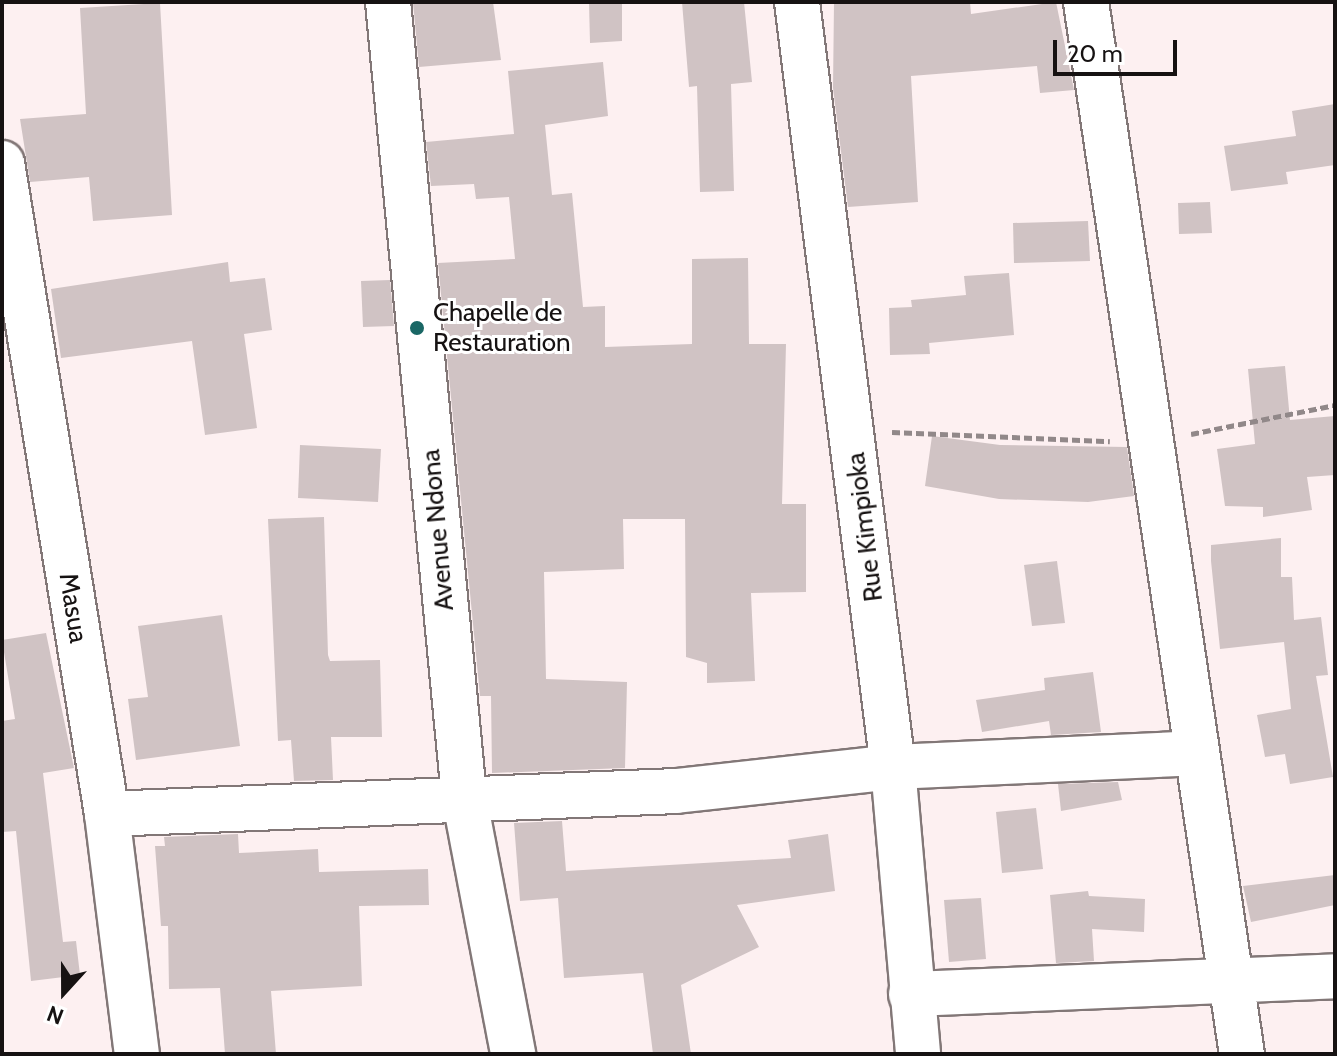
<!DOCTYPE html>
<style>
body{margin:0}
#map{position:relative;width:1337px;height:1056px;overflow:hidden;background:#fdf0f1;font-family:Cabin,sans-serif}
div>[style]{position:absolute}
.building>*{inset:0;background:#d0c3c4}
.path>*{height:5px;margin-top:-2.5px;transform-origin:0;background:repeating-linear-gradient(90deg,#918889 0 8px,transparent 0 12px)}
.roads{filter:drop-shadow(2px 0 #827777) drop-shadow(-2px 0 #827777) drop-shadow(0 2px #827777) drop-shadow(0 -2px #827777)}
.minor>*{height:44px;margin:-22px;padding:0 22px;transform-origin:22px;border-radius:22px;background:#fff}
.dots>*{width:22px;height:22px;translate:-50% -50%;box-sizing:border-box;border:4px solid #fff;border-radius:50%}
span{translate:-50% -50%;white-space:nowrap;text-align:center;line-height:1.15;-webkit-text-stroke:6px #fff;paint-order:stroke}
.poi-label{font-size:26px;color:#161212}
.left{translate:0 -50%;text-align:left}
.street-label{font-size:26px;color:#161212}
.frame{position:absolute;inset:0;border:4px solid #161212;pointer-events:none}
.north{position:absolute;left:24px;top:952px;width:80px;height:80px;-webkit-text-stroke:6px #fff;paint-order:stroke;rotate:201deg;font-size:22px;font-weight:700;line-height:32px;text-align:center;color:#161212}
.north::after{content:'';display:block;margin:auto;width:28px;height:36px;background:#161212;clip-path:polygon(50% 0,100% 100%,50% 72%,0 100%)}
.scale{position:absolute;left:1053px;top:40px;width:124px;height:36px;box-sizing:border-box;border:4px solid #161212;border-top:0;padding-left:10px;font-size:24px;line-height:28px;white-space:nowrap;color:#161212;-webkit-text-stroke:6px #fff;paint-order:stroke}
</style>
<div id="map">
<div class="building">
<i style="clip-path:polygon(413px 2px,493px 2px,501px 60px,419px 67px)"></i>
<i style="clip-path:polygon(589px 2px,622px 2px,622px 41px,590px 43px)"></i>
<i style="clip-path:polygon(682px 2px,744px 2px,752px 82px,731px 84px,734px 191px,700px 192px,697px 86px,689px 87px)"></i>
<i style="clip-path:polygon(834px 2px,970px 2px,971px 14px,1056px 2px,1074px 90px,1040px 93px,1037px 66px,911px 76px,918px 202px,848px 207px,833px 88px)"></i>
<i style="clip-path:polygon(160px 3px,172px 215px,93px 221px,89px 177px,30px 182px,20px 119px,86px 114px,80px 8px)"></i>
<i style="clip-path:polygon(603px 62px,608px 116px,545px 125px,552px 195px,572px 193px,583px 307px,605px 306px,605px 347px,692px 344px,692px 259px,748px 258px,749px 344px,786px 344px,782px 504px,806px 504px,806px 592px,751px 593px,755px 681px,707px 683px,707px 663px,686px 657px,685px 519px,623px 519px,624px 569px,544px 572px,546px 679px,627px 682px,625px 768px,492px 773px,491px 696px,480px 696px,438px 263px,515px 259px,509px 197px,476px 199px,474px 184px,431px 186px,426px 142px,514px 134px,508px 71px)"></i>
<i style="clip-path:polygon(1335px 104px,1335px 165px,1286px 172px,1288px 184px,1231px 191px,1224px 146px,1296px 136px,1292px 111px)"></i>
<i style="clip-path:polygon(1210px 202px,1212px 233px,1179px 234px,1178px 203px)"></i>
<i style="clip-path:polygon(1088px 221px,1090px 261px,1014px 263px,1013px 223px)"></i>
<i style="clip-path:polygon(228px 262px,230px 282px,265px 278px,272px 330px,244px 334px,257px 428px,205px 435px,192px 341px,61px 358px,51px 289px)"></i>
<i style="clip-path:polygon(1009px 273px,1014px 335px,929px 343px,930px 354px,890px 355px,889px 308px,912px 307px,911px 300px,966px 295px,964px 276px)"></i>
<i style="clip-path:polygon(390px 280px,394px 326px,363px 327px,361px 281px)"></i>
<i style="clip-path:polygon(1285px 366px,1290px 420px,1335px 416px,1335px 475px,1307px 477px,1312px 510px,1263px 517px,1263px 507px,1225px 506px,1217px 449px,1255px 444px,1248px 369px)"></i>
<i style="clip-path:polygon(932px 436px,1000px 445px,1127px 447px,1134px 496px,1088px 502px,999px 499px,925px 486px)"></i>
<i style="clip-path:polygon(300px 445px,381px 449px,378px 502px,298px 498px)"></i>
<i style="clip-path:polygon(324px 517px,328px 655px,330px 661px,380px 660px,382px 737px,331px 737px,333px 780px,294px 781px,291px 740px,278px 741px,268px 519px)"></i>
<i style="clip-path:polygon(1281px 538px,1281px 577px,1292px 577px,1294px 620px,1321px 617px,1328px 675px,1316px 676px,1333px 777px,1290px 784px,1285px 754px,1265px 757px,1257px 715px,1291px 709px,1284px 642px,1220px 649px,1211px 561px,1211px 545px)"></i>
<i style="clip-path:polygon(1057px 561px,1065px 623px,1032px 626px,1024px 565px)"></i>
<i style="clip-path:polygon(222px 615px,240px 746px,136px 760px,128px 699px,148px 697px,138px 626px)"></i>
<i style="clip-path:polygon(46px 633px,74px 768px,43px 773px,63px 942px,76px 941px,80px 975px,31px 981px,16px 831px,2px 832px,2px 721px,15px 719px,2px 640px)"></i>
<i style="clip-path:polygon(1093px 672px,1101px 732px,1051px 735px,1049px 721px,982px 732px,976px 700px,1045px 690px,1044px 678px)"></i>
<i style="clip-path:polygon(1118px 782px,1122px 800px,1061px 811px,1058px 784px)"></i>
<i style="clip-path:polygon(1036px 808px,1043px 869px,1002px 873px,996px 812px)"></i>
<i style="clip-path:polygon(562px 821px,566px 871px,791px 858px,788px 840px,828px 834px,835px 891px,737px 905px,759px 947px,681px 985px,691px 1054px,653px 1054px,643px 973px,564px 978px,558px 898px,520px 901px,514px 823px)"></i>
<i style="clip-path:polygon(238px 834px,239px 853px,318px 849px,319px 872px,428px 869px,429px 905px,359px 906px,362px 986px,271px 991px,276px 1054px,225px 1054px,220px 988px,169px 989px,168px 926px,161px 926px,155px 846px,165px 846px,164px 837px)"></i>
<i style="clip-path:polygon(1335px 875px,1335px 905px,1251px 922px,1243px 886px)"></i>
<i style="clip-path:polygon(1088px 891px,1089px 896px,1145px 899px,1144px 932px,1092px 929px,1094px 961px,1056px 963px,1050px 895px)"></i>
<i style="clip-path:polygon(981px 898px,986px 959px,949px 962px,944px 900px)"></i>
</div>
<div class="path">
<i style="left:892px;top:432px;width:218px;rotate:2.4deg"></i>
<i style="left:1191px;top:434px;width:147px;rotate:-11.4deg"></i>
</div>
<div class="roads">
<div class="minor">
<i style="left:388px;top:2px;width:798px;rotate:84.53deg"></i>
<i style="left:464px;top:796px;width:263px;rotate:79.2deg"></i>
<i style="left:797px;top:2px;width:771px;rotate:82.85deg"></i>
<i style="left:893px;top:767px;width:288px;rotate:85deg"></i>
<i style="left:1086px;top:2px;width:1064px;rotate:81.57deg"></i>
<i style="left:2px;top:163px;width:659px;rotate:80.84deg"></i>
<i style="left:107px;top:814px;width:242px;rotate:82.9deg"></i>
<i style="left:107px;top:814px;width:569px;rotate:-2.31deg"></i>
<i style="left:676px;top:791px;width:218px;rotate:-6.3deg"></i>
<i style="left:893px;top:767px;width:303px;rotate:-2.6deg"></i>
<i style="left:911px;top:994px;width:424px;rotate:-2.4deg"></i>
</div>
</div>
<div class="dots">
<i style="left:417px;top:328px;background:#1a6765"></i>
</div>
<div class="poi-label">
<span class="left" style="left:433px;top:328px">Chapelle de<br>Restauration</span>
</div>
<div class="street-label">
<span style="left:865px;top:527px;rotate:-97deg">Rue Kimpioka</span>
<span style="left:438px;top:530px;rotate:-95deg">Avenue Ndona</span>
<span style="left:73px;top:608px;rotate:81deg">Masua</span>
</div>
<div class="frame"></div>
<div class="north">N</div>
<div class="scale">20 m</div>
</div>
